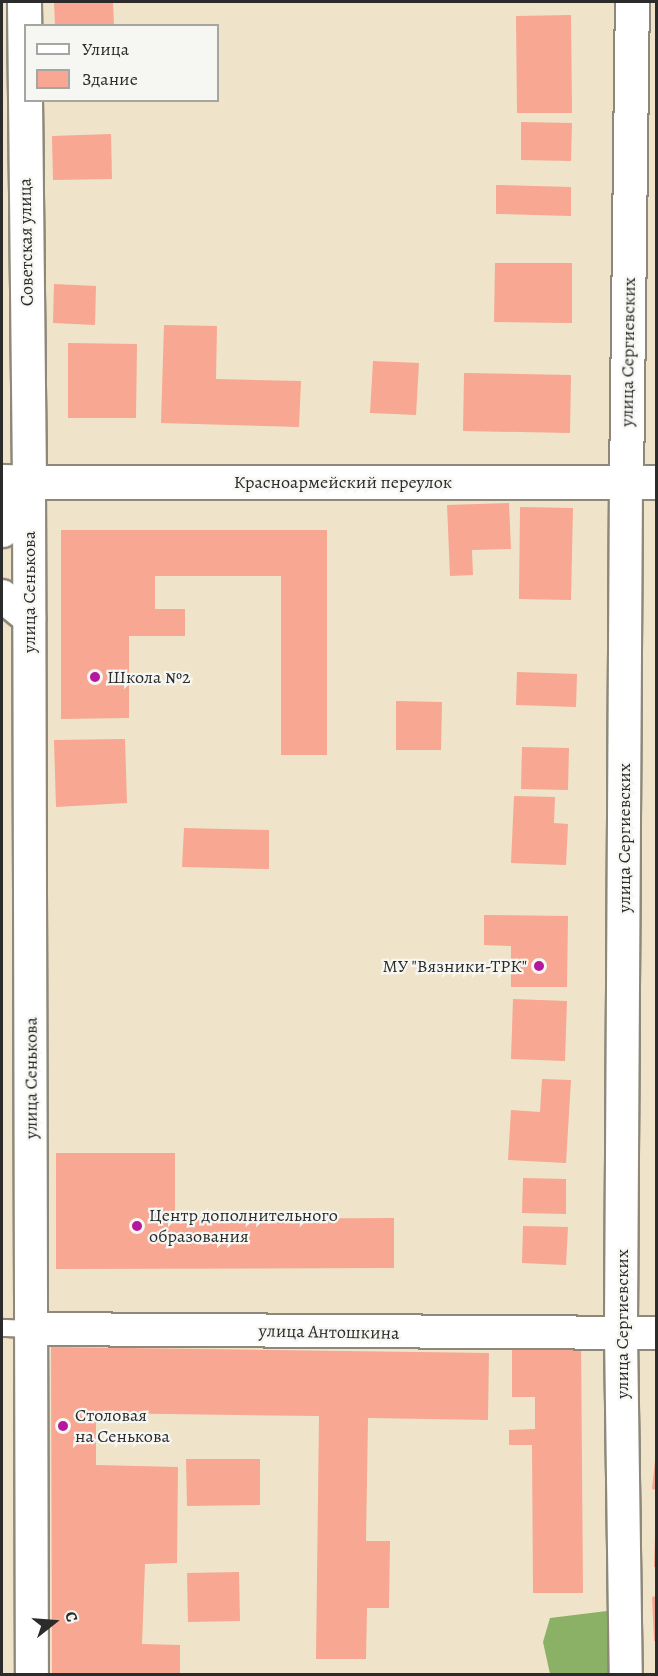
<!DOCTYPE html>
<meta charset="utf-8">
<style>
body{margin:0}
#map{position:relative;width:658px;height:1676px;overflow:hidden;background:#efe4c9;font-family:Alegreya,serif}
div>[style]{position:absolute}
.forest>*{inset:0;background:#8bb166}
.building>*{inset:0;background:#f7a792}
.roads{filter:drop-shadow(2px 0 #8d887a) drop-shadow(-2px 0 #8d887a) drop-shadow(0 2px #8d887a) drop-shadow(0 -2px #8d887a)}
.lane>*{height:16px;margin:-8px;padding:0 8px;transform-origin:8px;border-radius:8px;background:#fff}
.street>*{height:32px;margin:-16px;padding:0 16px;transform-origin:16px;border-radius:16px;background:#fff}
.secondary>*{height:33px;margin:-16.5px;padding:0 16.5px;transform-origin:16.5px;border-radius:16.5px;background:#fff}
.dots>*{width:16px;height:16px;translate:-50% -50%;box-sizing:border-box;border:3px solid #f6f6f2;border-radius:50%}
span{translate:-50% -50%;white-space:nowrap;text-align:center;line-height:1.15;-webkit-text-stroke:4.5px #f6f6f2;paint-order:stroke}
.street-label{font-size:18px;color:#2b2b2b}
.poi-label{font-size:18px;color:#2b2b2b}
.left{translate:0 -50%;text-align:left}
.right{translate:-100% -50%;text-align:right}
.frame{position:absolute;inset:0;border:3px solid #2b2b2b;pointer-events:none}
.legend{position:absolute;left:24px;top:24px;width:195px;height:78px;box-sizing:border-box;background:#f6f6f2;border:2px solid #a5a5a2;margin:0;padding:8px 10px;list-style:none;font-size:18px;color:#2b2b2b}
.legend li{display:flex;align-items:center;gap:12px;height:30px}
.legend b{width:30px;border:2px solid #a5a5a2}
.north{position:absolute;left:24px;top:1592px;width:60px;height:60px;-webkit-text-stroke:4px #f6f6f2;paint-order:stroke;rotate:73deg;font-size:16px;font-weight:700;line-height:24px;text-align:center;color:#2b2b2b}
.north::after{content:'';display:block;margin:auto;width:21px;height:27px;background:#2b2b2b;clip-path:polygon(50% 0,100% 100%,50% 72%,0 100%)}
</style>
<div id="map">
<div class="forest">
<i style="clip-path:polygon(607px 1611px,610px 1674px,550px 1674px,543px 1642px,550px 1618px)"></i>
</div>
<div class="building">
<i style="clip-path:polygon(54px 2px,113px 2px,114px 26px,55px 26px)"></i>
<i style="clip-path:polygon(571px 15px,572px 113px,517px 113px,516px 16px)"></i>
<i style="clip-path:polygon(521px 122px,572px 123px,571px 161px,521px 160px)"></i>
<i style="clip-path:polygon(111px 134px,112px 179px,53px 180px,52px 136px)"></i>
<i style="clip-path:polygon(496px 185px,571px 187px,571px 216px,496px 214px)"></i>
<i style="clip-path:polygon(495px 263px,572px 263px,572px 323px,494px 322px)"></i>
<i style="clip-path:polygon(54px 284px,96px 286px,95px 325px,53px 323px)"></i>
<i style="clip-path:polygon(164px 325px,217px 326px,216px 379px,301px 381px,299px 427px,161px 423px)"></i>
<i style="clip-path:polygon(68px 343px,137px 344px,136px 418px,68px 418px)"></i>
<i style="clip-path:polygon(373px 361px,419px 363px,416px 415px,370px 413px)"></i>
<i style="clip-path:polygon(464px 373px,571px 375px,570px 433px,463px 431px)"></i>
<i style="clip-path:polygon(509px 503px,511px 549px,472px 550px,473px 575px,450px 576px,447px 505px)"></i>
<i style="clip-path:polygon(520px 507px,573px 508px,571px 600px,519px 599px)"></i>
<i style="clip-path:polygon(61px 530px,327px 530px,327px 755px,281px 755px,281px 576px,155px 576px,155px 609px,185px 609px,185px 636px,129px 636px,129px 718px,61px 719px)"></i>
<i style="clip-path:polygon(517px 672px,577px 674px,576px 707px,516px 705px)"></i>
<i style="clip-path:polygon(396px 701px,442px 702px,441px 750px,396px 750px)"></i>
<i style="clip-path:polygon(125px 739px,127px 803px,56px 807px,54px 740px)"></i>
<i style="clip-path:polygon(522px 747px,569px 748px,568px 790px,521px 789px)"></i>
<i style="clip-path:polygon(514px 796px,555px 797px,554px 823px,568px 824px,566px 865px,511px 863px)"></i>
<i style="clip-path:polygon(184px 828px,269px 830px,269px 869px,182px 867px)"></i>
<i style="clip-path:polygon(484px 915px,568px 916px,567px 987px,511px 987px,511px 946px,484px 945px)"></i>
<i style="clip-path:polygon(513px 999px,567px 1001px,565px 1061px,511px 1059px)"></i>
<i style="clip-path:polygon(542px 1079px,571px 1080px,566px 1163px,508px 1160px,511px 1110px,540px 1112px)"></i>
<i style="clip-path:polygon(56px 1153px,175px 1153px,175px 1219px,394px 1218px,394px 1268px,56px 1269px)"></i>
<i style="clip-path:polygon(523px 1178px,566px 1179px,566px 1214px,522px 1213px)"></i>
<i style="clip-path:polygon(523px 1226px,568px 1227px,566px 1265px,522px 1263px)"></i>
<i style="clip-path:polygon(512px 1337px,581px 1337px,583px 1593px,533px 1593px,532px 1445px,509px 1445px,509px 1430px,535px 1429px,535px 1397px,512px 1397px)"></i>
<i style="clip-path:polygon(51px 1347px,489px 1353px,488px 1420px,368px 1418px,366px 1541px,390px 1541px,389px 1608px,367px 1608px,366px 1659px,316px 1659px,319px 1416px,96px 1413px,96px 1465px,178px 1467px,177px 1563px,145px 1564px,142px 1644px,180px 1645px,180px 1674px,52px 1674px)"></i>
<i style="clip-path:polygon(656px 1451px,656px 1490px,652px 1489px)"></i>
<i style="clip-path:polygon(186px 1459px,260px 1459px,260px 1505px,187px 1506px)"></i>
<i style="clip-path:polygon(655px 1534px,656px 1534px,656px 1567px,654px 1567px)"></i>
<i style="clip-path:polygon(239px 1572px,240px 1621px,188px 1622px,187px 1573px)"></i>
<i style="clip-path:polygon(656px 1596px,656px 1641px,654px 1641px,652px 1597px)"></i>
</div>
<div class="roads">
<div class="lane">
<i style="left:2px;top:1328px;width:30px;rotate:2deg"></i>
</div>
<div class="street">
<i style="left:2px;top:481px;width:27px;rotate:2deg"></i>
<i style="left:29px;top:482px;width:1192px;rotate:89.86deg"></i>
<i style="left:626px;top:482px;width:852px;rotate:90.34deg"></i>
<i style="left:621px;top:1334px;width:340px;rotate:89.2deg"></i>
<i style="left:2px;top:596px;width:35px;rotate:39deg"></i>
<i style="left:32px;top:1329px;width:624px;rotate:0.37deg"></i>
</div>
<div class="secondary">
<i style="left:24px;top:2px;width:480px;rotate:89.4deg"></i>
<i style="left:29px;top:482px;width:627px"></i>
<i style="left:626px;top:482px;width:480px;rotate:-89.3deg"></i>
<i style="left:2px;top:530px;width:55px;rotate:-60.6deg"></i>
</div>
</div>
<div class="dots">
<i style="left:95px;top:677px;background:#b5179e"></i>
<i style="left:539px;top:966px;background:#b5179e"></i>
<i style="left:137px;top:1226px;background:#b5179e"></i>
<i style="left:63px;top:1426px;background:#b5179e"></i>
</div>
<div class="street-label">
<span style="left:26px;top:242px;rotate:-91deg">Советская улица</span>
<span style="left:628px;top:352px;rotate:-89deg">улица Сергиевских</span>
<span style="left:343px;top:482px">Красноармейский переулок</span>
<span style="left:29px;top:592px;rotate:-90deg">улица Сенькова</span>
<span style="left:624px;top:838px;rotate:-90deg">улица Сергиевских</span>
<span style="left:31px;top:1078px;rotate:-90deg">улица Сенькова</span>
<span style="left:622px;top:1324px;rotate:-90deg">улица Сергиевских</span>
<span style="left:329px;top:1332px;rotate:1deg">улица Антошкина</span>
</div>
<div class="poi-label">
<span class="left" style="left:107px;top:677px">Школа №2</span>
<span class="right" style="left:527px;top:966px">МУ "Вязники-ТРК"</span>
<span class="left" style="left:149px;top:1226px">Центр дополнительного<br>образования</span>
<span class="left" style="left:75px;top:1426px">Столовая<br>на Сенькова</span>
</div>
<div class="frame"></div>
<ul class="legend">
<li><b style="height:8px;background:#fff"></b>Улица</li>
<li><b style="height:16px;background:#f7a792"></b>Здание</li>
</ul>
<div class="north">С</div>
</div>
